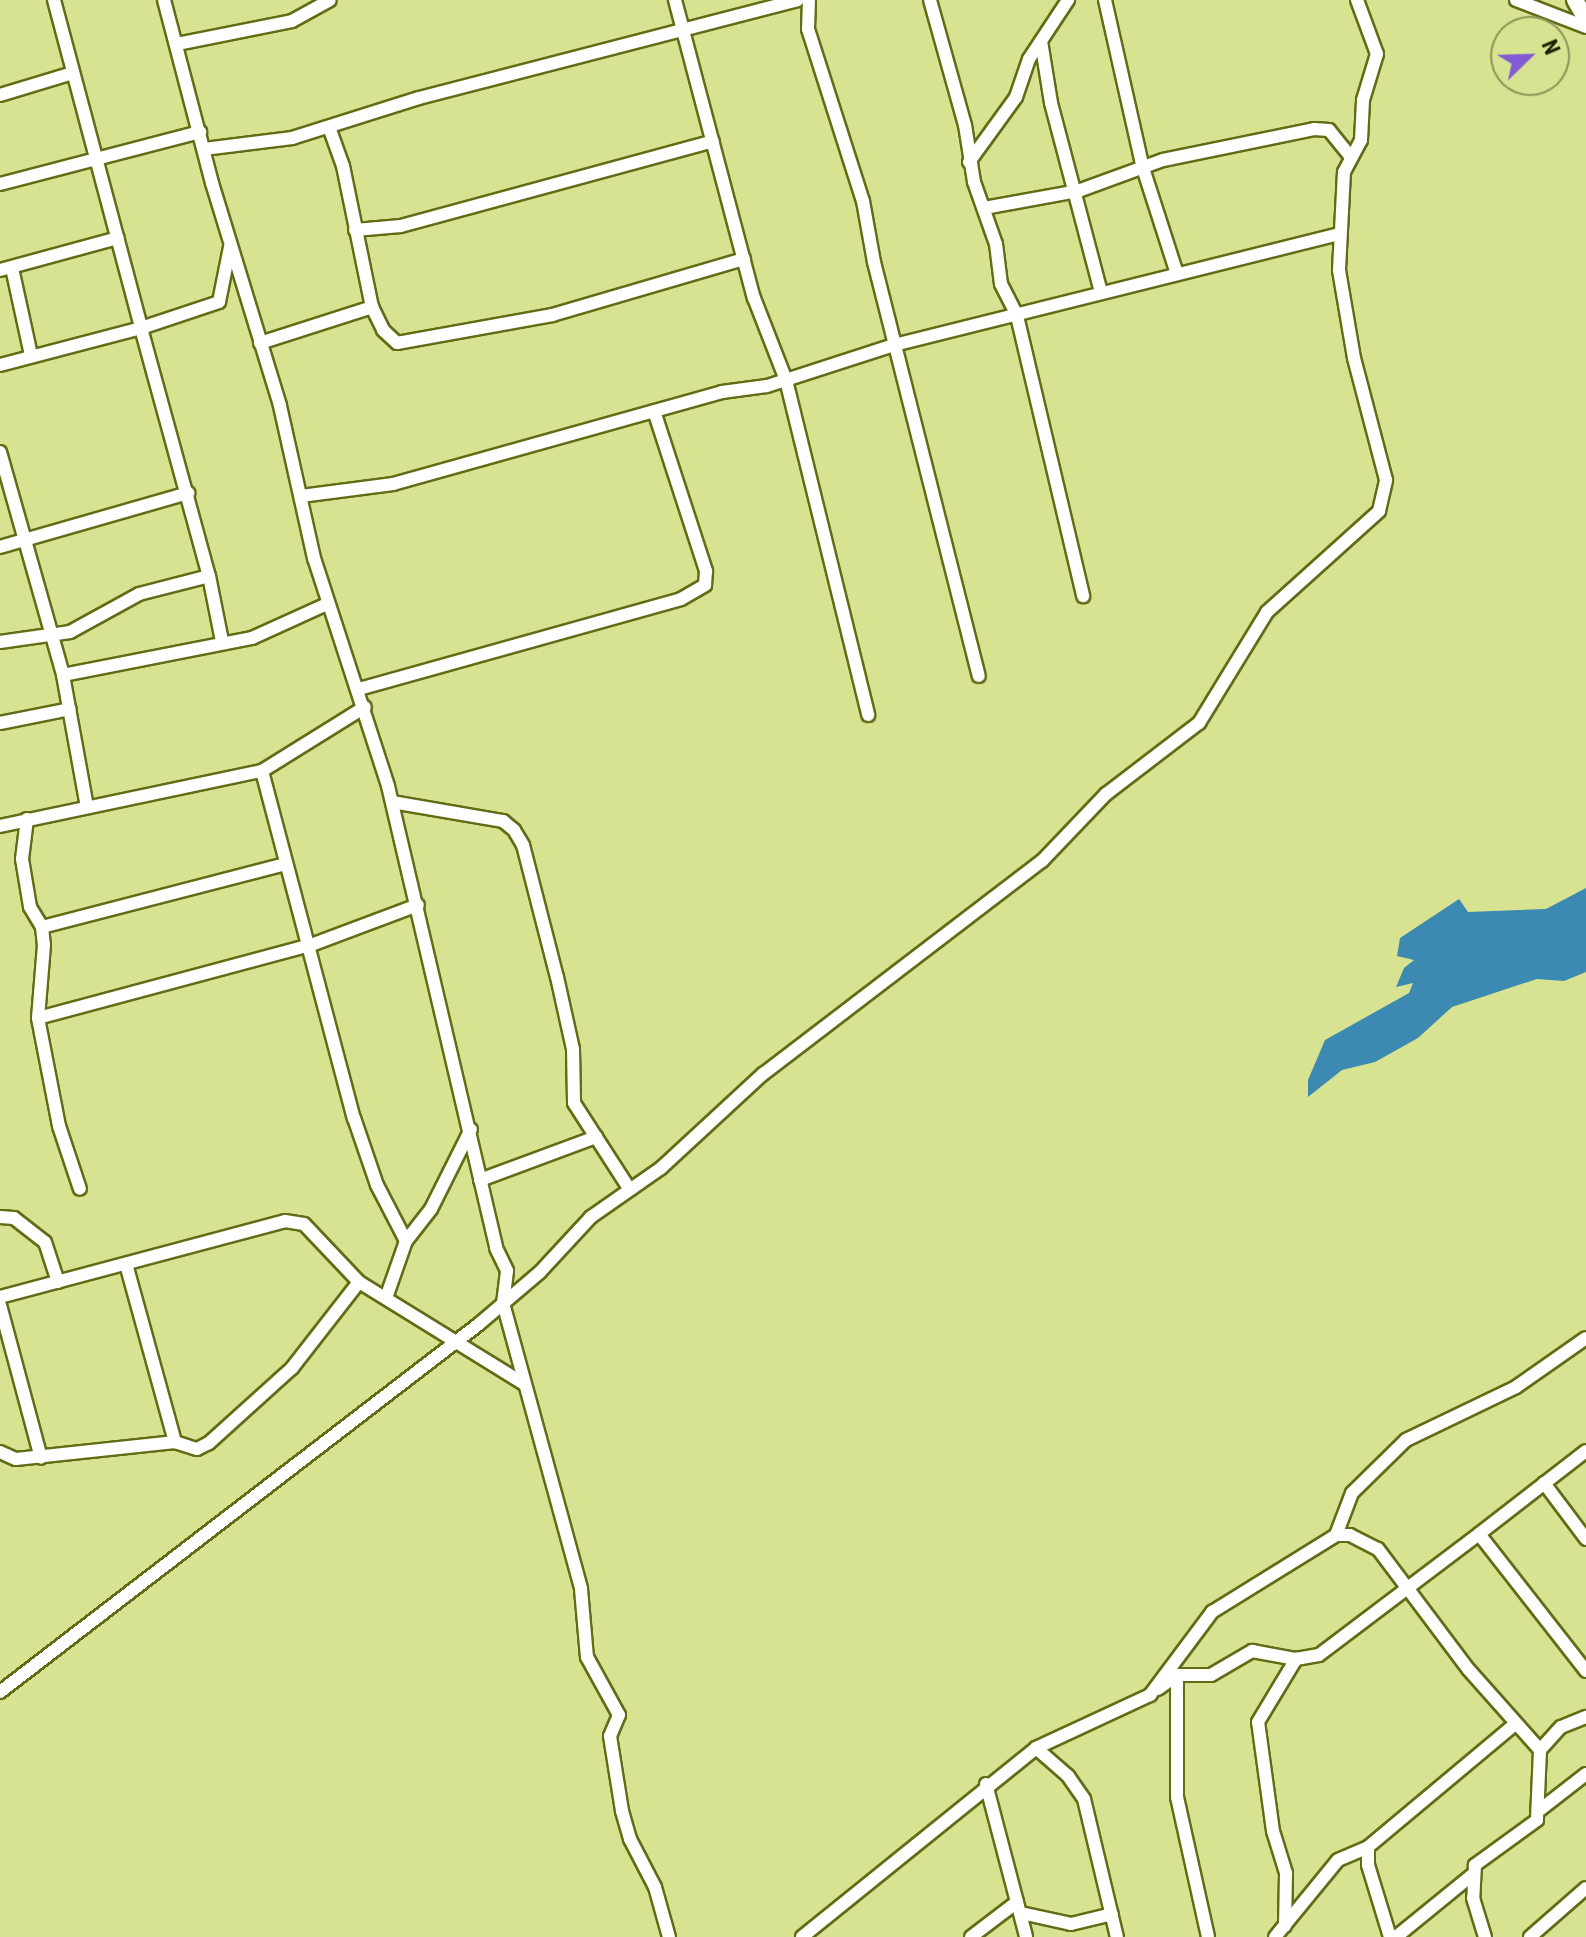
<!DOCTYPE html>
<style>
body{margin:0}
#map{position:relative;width:1586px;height:1937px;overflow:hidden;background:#d7e391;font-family:"Roboto Condensed",sans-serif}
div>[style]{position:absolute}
.water>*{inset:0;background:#3c89b2}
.roads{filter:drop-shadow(2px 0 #636b15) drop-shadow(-2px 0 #636b15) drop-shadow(0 2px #636b15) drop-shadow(0 -2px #636b15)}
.minor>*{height:12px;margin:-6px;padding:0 6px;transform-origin:6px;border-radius:6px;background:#fff}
.tertiary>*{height:16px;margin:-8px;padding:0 8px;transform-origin:8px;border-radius:8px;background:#fff}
span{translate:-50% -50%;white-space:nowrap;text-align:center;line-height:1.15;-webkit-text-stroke:8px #d7e391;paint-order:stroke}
.north{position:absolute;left:1490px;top:16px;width:80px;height:80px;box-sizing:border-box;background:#d7e391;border:2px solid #8c9557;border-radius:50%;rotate:67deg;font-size:22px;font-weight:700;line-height:32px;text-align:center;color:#1c1f00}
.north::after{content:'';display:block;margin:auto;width:28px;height:36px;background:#835bd5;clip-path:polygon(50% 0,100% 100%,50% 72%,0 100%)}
</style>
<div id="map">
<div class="water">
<i style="clip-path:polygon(1586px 888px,1586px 972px,1564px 981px,1537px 979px,1452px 1007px,1418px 1038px,1375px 1062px,1342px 1070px,1308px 1097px,1308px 1080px,1325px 1040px,1409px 993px,1413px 983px,1396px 987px,1404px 968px,1414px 960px,1397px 956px,1400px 938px,1459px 899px,1468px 912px,1546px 909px)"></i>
</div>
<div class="roads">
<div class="minor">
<i style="left:54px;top:0;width:339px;rotate:75.1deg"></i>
<i style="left:141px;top:328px;width:82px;rotate:-18.4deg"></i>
<i style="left:219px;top:302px;width:56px;rotate:-78.7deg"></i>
<i style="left:164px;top:0;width:189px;rotate:75.3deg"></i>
<i style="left:212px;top:183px;width:233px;rotate:73deg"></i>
<i style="left:280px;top:406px;width:156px;rotate:77.4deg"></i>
<i style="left:314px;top:558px;width:240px;rotate:72deg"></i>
<i style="left:388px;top:786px;width:474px;rotate:76.8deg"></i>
<i style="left:496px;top:1248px;width:25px;rotate:64deg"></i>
<i style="left:507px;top:1271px;width:32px;rotate:97deg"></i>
<i style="left:503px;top:1303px;width:296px;rotate:74.7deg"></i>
<i style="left:581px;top:1589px;width:68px;rotate:85deg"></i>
<i style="left:587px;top:1657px;width:66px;rotate:61.1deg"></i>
<i style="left:619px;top:1715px;width:23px;rotate:113deg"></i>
<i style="left:610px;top:1736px;width:76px;rotate:80.9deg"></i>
<i style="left:622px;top:1811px;width:29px;rotate:74deg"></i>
<i style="left:630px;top:1839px;width:54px;rotate:62.5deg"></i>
<i style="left:655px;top:1887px;width:52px;rotate:74.4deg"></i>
<i style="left:675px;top:0;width:308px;rotate:75.2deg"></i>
<i style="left:754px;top:298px;width:88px;rotate:68.7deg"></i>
<i style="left:786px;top:380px;width:345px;rotate:76.2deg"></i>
<i style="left:809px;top:0;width:29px;rotate:92deg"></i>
<i style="left:808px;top:29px;width:181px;rotate:72.3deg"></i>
<i style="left:863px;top:201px;width:62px;rotate:79.8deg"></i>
<i style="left:874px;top:262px;width:427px;rotate:75.8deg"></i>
<i style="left:930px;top:0;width:130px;rotate:74.4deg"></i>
<i style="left:965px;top:125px;width:58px;rotate:81deg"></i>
<i style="left:974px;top:182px;width:66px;rotate:70.5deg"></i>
<i style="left:996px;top:244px;width:40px;rotate:82.9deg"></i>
<i style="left:1001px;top:284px;width:36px;rotate:63deg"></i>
<i style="left:1017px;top:316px;width:288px;rotate:76.7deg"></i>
<i style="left:1105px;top:0;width:172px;rotate:77.3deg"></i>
<i style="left:1143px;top:168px;width:111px;rotate:72.2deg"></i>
<i style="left:1516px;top:0;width:75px;rotate:21.1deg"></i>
<i style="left:1041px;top:41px;width:63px;rotate:80.8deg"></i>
<i style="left:1051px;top:103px;width:196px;rotate:75.2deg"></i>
<i style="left:177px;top:44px;width:117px;rotate:-11.3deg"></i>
<i style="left:292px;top:21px;width:43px;rotate:-28.9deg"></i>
<i style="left:0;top:95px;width:76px;rotate:-16.8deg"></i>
<i style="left:329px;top:127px;width:41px;rotate:70.3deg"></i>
<i style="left:343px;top:166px;width:144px;rotate:78.4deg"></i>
<i style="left:372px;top:307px;width:25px;rotate:64deg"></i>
<i style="left:383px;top:330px;width:19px;rotate:43deg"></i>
<i style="left:397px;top:343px;width:158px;rotate:-10.2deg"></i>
<i style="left:552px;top:315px;width:200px;rotate:-16.3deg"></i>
<i style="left:204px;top:149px;width:89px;rotate:-7.1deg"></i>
<i style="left:292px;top:138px;width:133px;rotate:-17.5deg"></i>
<i style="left:419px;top:98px;width:391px;rotate:-14.5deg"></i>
<i style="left:969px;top:162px;width:80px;rotate:-54.1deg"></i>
<i style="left:1016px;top:97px;width:40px;rotate:-71.1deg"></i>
<i style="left:1029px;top:59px;width:71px;rotate:-56.5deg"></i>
<i style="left:0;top:184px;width:207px;rotate:-14.6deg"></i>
<i style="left:984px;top:208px;width:96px;rotate:-10.3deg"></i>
<i style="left:1078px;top:191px;width:90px;rotate:-20deg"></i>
<i style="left:1163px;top:160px;width:154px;rotate:-11.6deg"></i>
<i style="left:1314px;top:129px;width:15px;rotate:4deg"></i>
<i style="left:1329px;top:130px;width:35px;rotate:51deg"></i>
<i style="left:355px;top:230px;width:46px;rotate:-5deg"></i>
<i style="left:401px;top:226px;width:323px;rotate:-15.2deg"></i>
<i style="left:12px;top:268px;width:89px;rotate:77.7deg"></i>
<i style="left:0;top:270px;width:122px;rotate:-15.2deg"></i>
<i style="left:260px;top:343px;width:118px;rotate:-17.8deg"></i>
<i style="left:0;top:365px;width:146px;rotate:-14.7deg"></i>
<i style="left:141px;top:328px;width:257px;rotate:74.7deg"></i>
<i style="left:209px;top:576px;width:66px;rotate:78.7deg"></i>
<i style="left:0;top:452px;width:232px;rotate:74.2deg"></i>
<i style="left:63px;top:675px;width:134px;rotate:79.7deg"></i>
<i style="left:301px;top:496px;width:93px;rotate:-7.4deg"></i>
<i style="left:393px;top:484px;width:342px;rotate:-15.6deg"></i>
<i style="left:722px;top:392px;width:45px;rotate:-7.6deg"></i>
<i style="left:767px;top:386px;width:133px;rotate:-17.9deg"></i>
<i style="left:894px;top:345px;width:458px;rotate:-14deg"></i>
<i style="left:0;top:547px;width:196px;rotate:-16deg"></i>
<i style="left:0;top:642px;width:71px;rotate:-8.1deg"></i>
<i style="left:70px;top:632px;width:79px;rotate:-28.8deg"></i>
<i style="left:139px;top:594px;width:72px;rotate:-14.4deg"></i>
<i style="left:63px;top:675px;width:193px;rotate:-11.1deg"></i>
<i style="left:252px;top:638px;width:82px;rotate:-24.4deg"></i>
<i style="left:359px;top:689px;width:334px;rotate:-15.6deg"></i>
<i style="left:681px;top:599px;width:28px;rotate:-30deg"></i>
<i style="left:705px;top:585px;width:14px;rotate:-86deg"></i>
<i style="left:706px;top:571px;width:168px;rotate:-108deg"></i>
<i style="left:0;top:723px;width:71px;rotate:-11.3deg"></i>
<i style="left:262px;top:771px;width:359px;rotate:75.2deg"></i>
<i style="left:354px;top:1118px;width:71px;rotate:71.1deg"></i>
<i style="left:377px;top:1185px;width:63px;rotate:62.6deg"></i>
<i style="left:392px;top:802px;width:113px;rotate:9.7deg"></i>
<i style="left:503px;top:821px;width:14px;rotate:39deg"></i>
<i style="left:514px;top:830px;width:17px;rotate:59deg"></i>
<i style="left:523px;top:845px;width:136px;rotate:75.6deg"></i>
<i style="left:557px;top:977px;width:74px;rotate:77.5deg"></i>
<i style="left:573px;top:1049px;width:54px;rotate:88.9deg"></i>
<i style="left:574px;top:1103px;width:103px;rotate:57.2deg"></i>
<i style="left:27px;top:819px;width:40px;rotate:97.1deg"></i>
<i style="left:22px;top:859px;width:49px;rotate:80.5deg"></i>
<i style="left:30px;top:907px;width:23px;rotate:59deg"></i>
<i style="left:42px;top:927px;width:18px;rotate:84deg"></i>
<i style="left:44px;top:945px;width:73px;rotate:94.7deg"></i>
<i style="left:38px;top:1018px;width:110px;rotate:79deg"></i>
<i style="left:59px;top:1126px;width:66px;rotate:71.6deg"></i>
<i style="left:0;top:826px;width:268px;rotate:-11.9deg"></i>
<i style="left:262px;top:771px;width:121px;rotate:-31.9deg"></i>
<i style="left:42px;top:927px;width:252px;rotate:-14.5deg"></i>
<i style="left:38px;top:1018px;width:283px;rotate:-15deg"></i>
<i style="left:311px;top:945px;width:114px;rotate:-20.5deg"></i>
<i style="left:480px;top:1180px;width:124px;rotate:-20.3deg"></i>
<i style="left:0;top:1217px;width:14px;rotate:4deg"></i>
<i style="left:14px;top:1218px;width:39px;rotate:38deg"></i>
<i style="left:45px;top:1242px;width:42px;rotate:72deg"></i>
<i style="left:126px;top:1264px;width:185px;rotate:74.6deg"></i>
<i style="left:0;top:1297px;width:295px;rotate:-14.9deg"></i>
<i style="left:285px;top:1221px;width:19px;rotate:9deg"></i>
<i style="left:304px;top:1224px;width:80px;rotate:46.5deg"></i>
<i style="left:359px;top:1282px;width:194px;rotate:31.7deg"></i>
<i style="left:386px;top:1298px;width:60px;rotate:-70.7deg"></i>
<i style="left:406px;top:1241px;width:41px;rotate:-52deg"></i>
<i style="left:431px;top:1209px;width:89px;rotate:-63.4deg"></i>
<i style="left:0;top:1305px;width:158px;rotate:75deg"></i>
<i style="left:0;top:1452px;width:17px;rotate:24deg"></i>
<i style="left:16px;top:1459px;width:160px;rotate:-6.1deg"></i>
<i style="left:175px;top:1442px;width:23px;rotate:18deg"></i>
<i style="left:197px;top:1449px;width:13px;rotate:-27deg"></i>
<i style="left:209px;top:1443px;width:112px;rotate:-42.1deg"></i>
<i style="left:292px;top:1368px;width:109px;rotate:-52.1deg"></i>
<i style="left:1544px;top:1483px;width:70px;rotate:53.1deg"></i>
<i style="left:1479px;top:1534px;width:135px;rotate:-37.8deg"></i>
<i style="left:1336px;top:1535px;width:45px;rotate:-69.1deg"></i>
<i style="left:1352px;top:1493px;width:76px;rotate:-44.5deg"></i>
<i style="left:1406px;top:1440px;width:122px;rotate:-25.7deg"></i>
<i style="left:1516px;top:1387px;width:85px;rotate:-35deg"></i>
<i style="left:1177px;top:1675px;width:122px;rotate:90deg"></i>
<i style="left:1177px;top:1797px;width:143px;rotate:77.5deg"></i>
<i style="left:1158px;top:1689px;width:24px;rotate:-36deg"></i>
<i style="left:1177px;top:1675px;width:34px"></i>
<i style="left:1211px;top:1675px;width:48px;rotate:-30.3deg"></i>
<i style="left:1252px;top:1651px;width:45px;rotate:10.3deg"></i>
<i style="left:1296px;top:1659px;width:23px;rotate:-10deg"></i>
<i style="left:1319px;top:1655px;width:201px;rotate:-37.1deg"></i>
<i style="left:1479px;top:1534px;width:174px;rotate:52deg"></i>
<i style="left:0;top:1692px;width:604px;rotate:-37.53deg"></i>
<i style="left:479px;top:1324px;width:80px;rotate:-40.4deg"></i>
<i style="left:540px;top:1272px;width:75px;rotate:-47.2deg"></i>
<i style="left:591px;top:1217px;width:85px;rotate:-35deg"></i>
<i style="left:661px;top:1168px;width:139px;rotate:-42.7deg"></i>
<i style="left:763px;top:1074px;width:351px;rotate:-37.4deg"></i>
<i style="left:1042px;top:861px;width:93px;rotate:-46.3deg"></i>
<i style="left:1106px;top:794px;width:117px;rotate:-37.4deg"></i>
<i style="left:1199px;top:723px;width:130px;rotate:-58.5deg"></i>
<i style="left:1267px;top:612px;width:151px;rotate:-42deg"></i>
<i style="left:1379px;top:511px;width:32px;rotate:-77deg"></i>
<i style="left:1386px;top:480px;width:126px;rotate:-104.7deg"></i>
<i style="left:1354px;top:358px;width:89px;rotate:-99.7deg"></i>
<i style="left:1339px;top:270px;width:98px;rotate:-87.1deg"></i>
<i style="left:1344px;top:172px;width:36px;rotate:-62deg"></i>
<i style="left:1361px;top:140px;width:40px;rotate:-87.1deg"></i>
<i style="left:1363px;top:100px;width:48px;rotate:-73.1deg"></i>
<i style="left:1377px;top:54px;width:58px;rotate:-110.3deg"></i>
<i style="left:1036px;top:1748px;width:43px;rotate:41.2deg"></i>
<i style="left:1068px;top:1776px;width:28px;rotate:55deg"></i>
<i style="left:1084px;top:1799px;width:142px;rotate:76.6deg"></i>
<i style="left:1540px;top:1750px;width:31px;rotate:-48deg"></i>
<i style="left:1561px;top:1727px;width:27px;rotate:-22deg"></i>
<i style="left:986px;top:1784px;width:158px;rotate:75.3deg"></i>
<i style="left:1541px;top:1809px;width:57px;rotate:-37.9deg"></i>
<i style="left:1021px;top:1913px;width:51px;rotate:12.4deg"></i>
<i style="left:1071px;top:1924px;width:42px;rotate:-13.7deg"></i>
<i style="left:1285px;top:1926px;width:53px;rotate:-88.9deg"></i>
<i style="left:1286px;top:1873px;width:44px;rotate:-107.2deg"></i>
<i style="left:1273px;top:1831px;width:110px;rotate:-97.8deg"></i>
<i style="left:1258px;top:1722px;width:74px;rotate:-58.9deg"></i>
<i style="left:802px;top:1937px;width:301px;rotate:-38.9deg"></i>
<i style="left:1036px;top:1748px;width:126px;rotate:-24.9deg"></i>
<i style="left:1150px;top:1695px;width:104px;rotate:-53.2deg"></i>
<i style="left:1212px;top:1612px;width:146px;rotate:-31.8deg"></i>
<i style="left:1336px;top:1535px;width:14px"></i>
<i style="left:1350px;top:1535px;width:31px;rotate:27deg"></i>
<i style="left:1378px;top:1549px;width:151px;rotate:53.1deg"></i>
<i style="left:1469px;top:1670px;width:107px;rotate:48.4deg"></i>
<i style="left:1540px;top:1750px;width:70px;rotate:92.5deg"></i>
<i style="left:1537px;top:1820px;width:77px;rotate:144deg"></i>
<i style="left:1475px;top:1865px;width:33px;rotate:93deg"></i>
<i style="left:1473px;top:1898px;width:41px;rotate:72.9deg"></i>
<i style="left:971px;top:1937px;width:58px;rotate:-37.3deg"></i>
<i style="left:1275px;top:1937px;width:99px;rotate:-50.7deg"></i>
<i style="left:1338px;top:1860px;width:33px;rotate:-23deg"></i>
<i style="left:1390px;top:1937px;width:75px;rotate:-107deg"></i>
<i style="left:1368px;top:1865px;width:18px;rotate:-90deg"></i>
<i style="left:1368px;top:1847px;width:192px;rotate:-39.9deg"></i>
<i style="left:1396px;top:1937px;width:98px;rotate:-39.2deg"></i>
<i style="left:1530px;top:1937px;width:74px;rotate:-41.2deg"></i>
</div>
<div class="tertiary">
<i style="left:1575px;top:0;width:22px;rotate:60deg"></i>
</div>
</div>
<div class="north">N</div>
</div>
